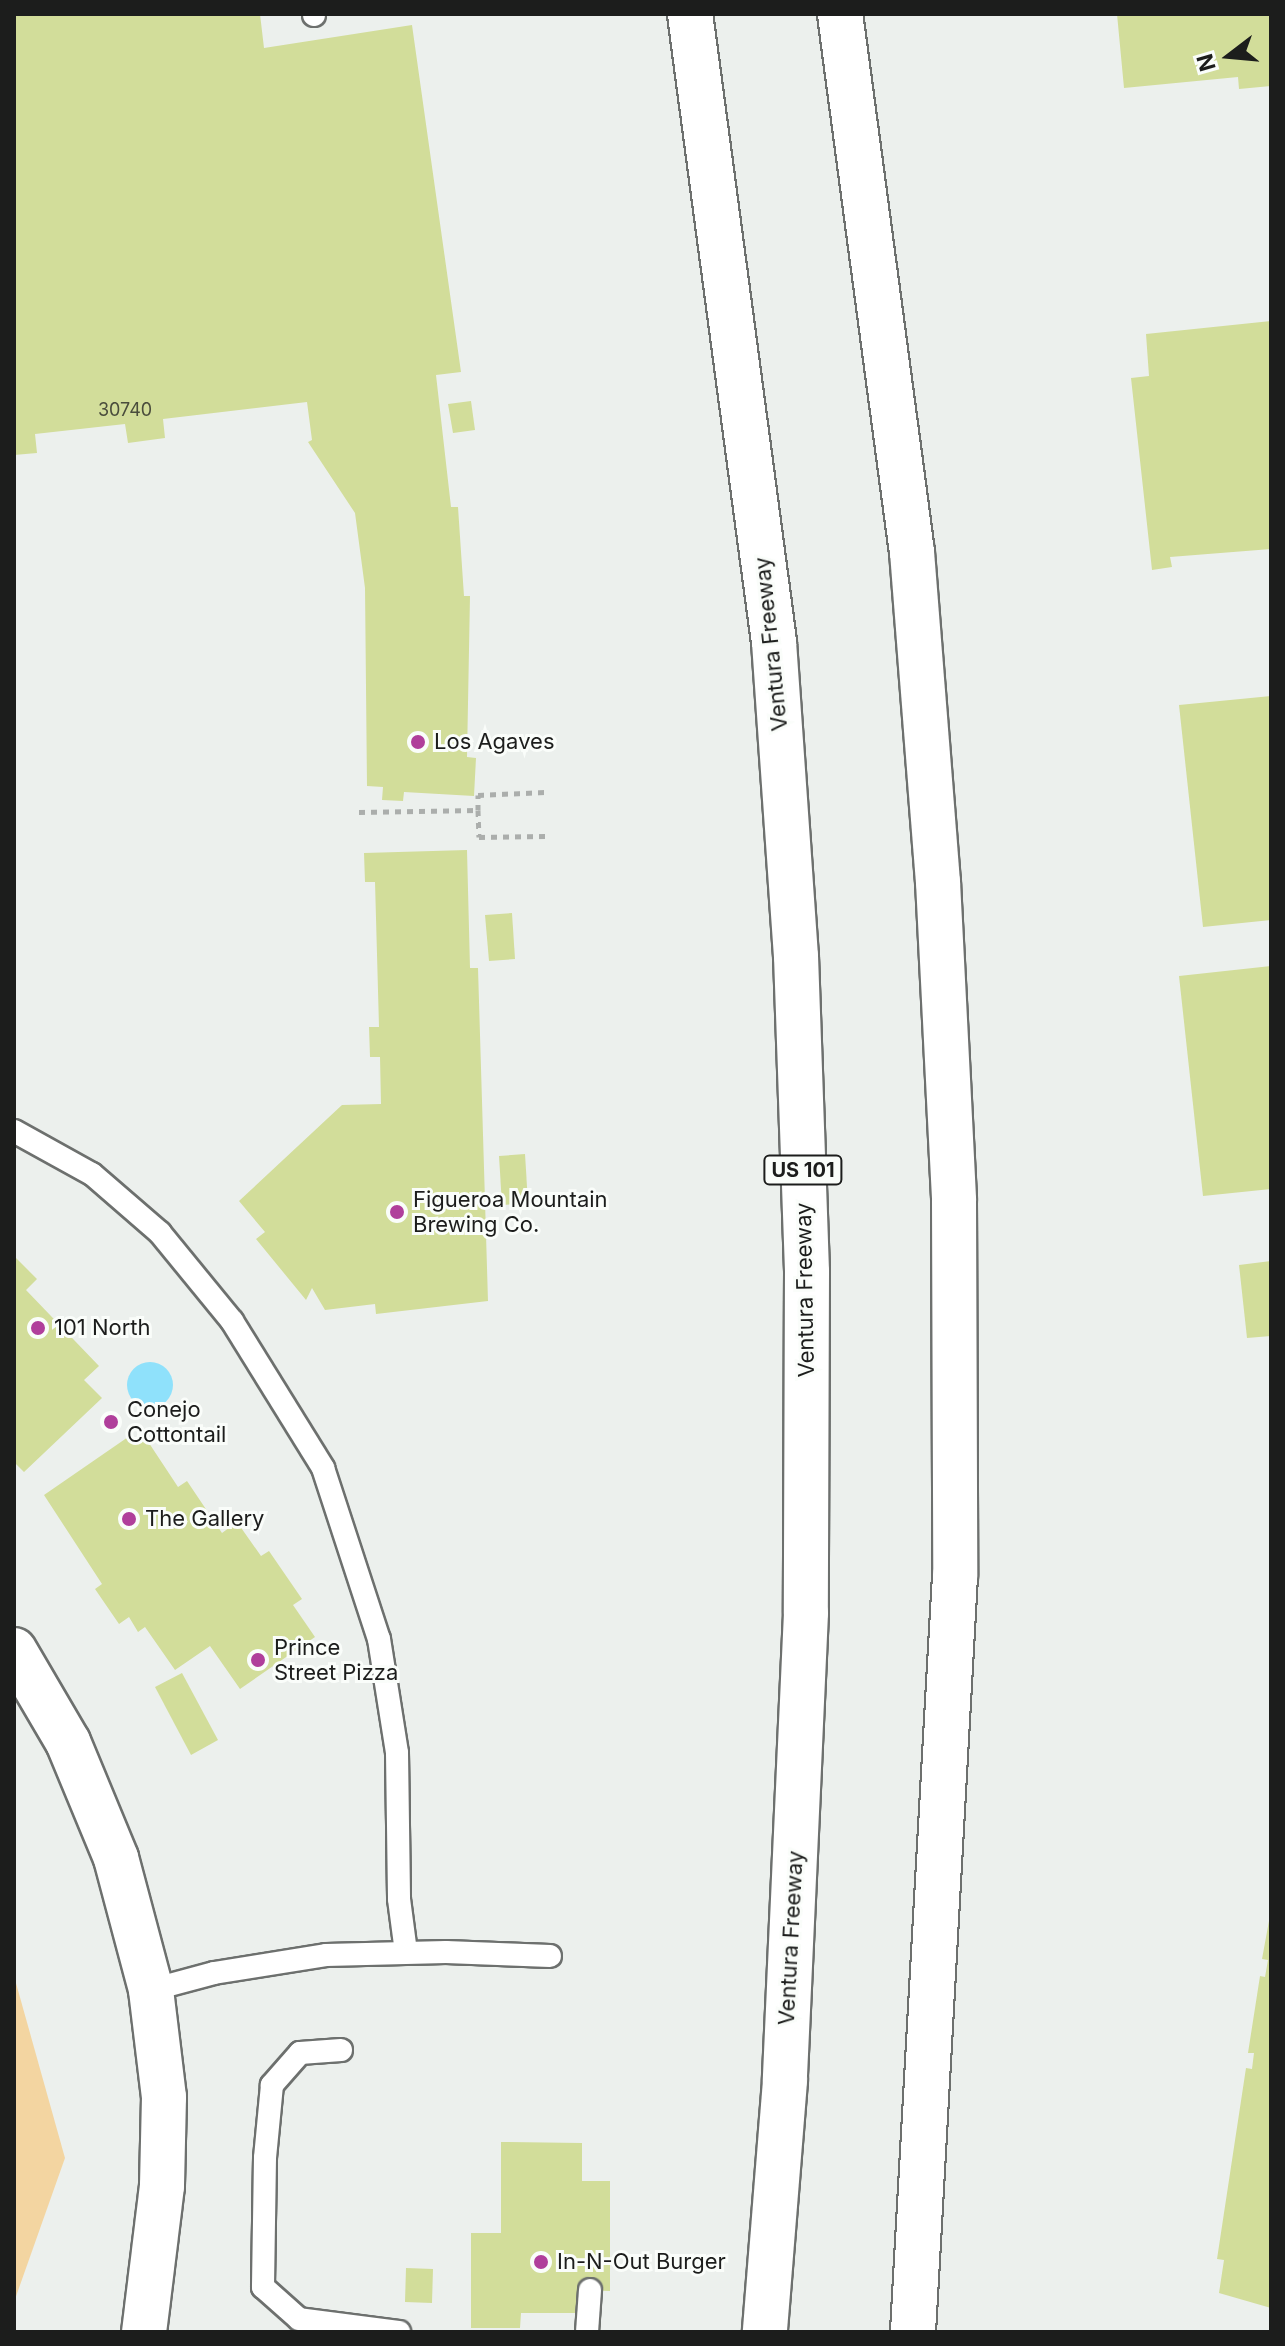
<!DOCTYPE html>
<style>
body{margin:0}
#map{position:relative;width:1285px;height:2346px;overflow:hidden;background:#ecf0ed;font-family:Inter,sans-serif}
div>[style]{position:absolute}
.green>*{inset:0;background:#f3d5a1}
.water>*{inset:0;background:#8fe1fb}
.round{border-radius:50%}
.building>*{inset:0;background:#d2dd9a}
.path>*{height:5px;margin-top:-2.5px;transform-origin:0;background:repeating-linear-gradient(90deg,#abaeac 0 6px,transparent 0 12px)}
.roads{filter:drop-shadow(2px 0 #6d706e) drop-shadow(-2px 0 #6d706e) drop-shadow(0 2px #6d706e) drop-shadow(0 -2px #6d706e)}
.lane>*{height:22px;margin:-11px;padding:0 11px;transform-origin:11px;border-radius:11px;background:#fff}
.street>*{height:44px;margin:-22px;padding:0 22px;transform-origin:22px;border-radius:22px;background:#fff}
.highway>*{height:44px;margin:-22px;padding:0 22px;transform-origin:22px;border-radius:22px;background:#fff}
.dots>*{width:22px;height:22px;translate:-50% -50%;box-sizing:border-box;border:4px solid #fafdfa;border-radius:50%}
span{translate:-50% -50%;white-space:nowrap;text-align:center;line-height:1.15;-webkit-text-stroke:6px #fafdfa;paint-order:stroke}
.number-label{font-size:18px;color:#4a4d3c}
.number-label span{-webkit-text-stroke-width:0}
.shield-label span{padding:2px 6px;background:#fafdfa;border:2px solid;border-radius:6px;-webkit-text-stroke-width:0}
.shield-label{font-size:20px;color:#1c1d1c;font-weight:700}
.street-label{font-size:22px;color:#1c1d1c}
.poi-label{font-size:22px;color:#1c1d1c}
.left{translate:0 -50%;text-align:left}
.frame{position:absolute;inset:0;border:16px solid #1c1d1c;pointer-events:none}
.north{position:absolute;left:1189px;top:16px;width:80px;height:80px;-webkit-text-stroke:6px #fafdfa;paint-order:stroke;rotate:254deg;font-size:22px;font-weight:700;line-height:32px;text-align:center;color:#1c1d1c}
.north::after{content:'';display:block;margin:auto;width:28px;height:36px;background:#1c1d1c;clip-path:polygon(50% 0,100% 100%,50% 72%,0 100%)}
</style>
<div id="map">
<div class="green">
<i style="clip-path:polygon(14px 1976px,65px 2158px,14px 2302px)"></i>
</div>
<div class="water">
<i class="round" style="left:127px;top:1362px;width:46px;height:46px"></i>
</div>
<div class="building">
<i style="clip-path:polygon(14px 14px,260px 14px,264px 48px,412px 25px,461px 372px,436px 375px,451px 507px,458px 507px,464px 596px,470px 596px,467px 757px,476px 758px,474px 796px,404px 792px,403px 801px,382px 800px,383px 787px,367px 786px,365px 588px,355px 513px,308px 442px,312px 440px,307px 402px,163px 419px,165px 438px,128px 443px,125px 424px,35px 434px,37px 453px,14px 455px)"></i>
<i style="clip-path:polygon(1117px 14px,1271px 14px,1271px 86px,1239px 89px,1238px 77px,1124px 88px)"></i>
<i style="clip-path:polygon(1271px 321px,1271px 549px,1170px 557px,1172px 567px,1152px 570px,1131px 378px,1149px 376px,1146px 334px)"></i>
<i style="clip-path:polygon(471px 401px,475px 430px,453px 433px,448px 404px)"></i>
<i style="clip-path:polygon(1271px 696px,1271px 920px,1203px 927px,1179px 705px)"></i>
<i style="clip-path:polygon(467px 850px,470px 968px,478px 968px,488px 1301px,376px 1314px,375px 1304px,325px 1310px,312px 1288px,306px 1300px,256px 1239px,265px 1232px,239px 1201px,342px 1105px,381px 1104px,380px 1057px,370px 1057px,369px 1027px,379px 1027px,375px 882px,365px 882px,364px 853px)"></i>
<i style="clip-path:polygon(512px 913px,515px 959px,489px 961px,485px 915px)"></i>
<i style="clip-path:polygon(1271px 966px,1271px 1189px,1203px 1196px,1179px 976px)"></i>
<i style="clip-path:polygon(525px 1154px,528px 1203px,502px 1205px,499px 1156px)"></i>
<i style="clip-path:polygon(14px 1256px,37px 1279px,26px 1290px,99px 1366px,84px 1380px,102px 1398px,24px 1472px,14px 1462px)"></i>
<i style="clip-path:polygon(1271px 1261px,1271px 1336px,1247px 1338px,1239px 1265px)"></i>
<i style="clip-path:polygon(131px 1435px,137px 1443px,145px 1437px,178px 1487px,187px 1481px,222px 1533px,237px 1522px,261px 1556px,269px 1551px,302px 1599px,293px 1605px,315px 1637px,240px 1689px,210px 1646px,175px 1670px,145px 1627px,138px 1632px,129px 1617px,119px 1624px,95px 1589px,102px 1584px,44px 1495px)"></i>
<i style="clip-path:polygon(182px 1673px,218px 1740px,191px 1755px,155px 1687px)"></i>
<i style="clip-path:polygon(1271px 1910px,1271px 2308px,1219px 2293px,1224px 2260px,1217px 2259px,1246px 2068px,1252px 2069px,1254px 2053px,1248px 2053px,1260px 1976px,1265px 1977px,1268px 1960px,1262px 1959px)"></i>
<i style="clip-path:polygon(501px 2142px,582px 2143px,582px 2181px,610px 2181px,610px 2291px,579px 2290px,579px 2313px,521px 2313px,520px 2328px,471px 2328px,471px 2233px,501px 2233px)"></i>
<i style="clip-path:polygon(406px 2268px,433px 2269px,432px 2303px,405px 2302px)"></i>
</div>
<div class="path">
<i style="left:478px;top:810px;width:15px;rotate:-90deg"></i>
<i style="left:478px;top:795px;width:67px;rotate:-2.6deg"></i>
<i style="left:359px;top:812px;width:119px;rotate:-1deg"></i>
<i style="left:478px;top:810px;width:27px;rotate:88deg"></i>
<i style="left:479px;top:837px;width:67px;rotate:-0.9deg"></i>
</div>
<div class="roads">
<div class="lane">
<i style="left:314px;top:14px;width:1px;rotate:90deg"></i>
<i style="left:14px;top:1131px;width:89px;rotate:28.9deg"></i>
<i style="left:92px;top:1174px;width:90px;rotate:40.9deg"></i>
<i style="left:160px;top:1233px;width:114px;rotate:50.7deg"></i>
<i style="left:232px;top:1321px;width:173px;rotate:58.2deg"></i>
<i style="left:323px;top:1468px;width:180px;rotate:71.9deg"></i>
<i style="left:379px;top:1639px;width:115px;rotate:81deg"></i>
<i style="left:397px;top:1753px;width:146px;rotate:89.2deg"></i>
<i style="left:399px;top:1899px;width:53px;rotate:82.5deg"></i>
<i style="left:151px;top:1990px;width:65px;rotate:-15.1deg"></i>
<i style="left:214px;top:1973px;width:113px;rotate:-9.1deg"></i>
<i style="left:326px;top:1955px;width:120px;rotate:-1.4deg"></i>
<i style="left:446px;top:1952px;width:104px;rotate:2.2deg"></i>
<i style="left:341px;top:2050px;width:41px;rotate:175.8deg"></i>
<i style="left:300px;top:2053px;width:43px;rotate:131.2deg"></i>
<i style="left:272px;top:2085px;width:73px;rotate:95.5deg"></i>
<i style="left:265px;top:2158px;width:129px;rotate:90.9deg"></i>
<i style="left:263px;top:2287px;width:48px;rotate:41.6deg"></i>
<i style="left:299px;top:2319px;width:101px;rotate:7.4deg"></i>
<i style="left:587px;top:2332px;width:42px;rotate:-85.9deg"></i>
</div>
<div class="street">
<i style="left:14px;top:1650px;width:107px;rotate:59.6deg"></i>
<i style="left:68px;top:1742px;width:126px;rotate:67.5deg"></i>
<i style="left:116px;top:1858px;width:137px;rotate:75.1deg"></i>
<i style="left:151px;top:1990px;width:108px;rotate:83.1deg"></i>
<i style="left:164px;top:2097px;width:89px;rotate:91.3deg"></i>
<i style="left:162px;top:2186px;width:147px;rotate:97deg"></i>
</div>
<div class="highway">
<i style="left:690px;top:14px;width:634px;rotate:82.38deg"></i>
<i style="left:774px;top:642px;width:315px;rotate:86deg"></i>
<i style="left:796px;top:956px;width:316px;rotate:88deg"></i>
<i style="left:807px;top:1272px;width:341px;rotate:90.2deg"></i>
<i style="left:806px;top:1613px;width:468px;rotate:92.6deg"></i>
<i style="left:785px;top:2081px;width:252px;rotate:94.6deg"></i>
<i style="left:840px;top:14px;width:543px;rotate:82.38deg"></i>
<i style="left:912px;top:552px;width:331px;rotate:85.5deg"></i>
<i style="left:938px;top:882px;width:319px;rotate:87.1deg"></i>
<i style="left:954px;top:1201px;width:375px;rotate:89.8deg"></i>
<i style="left:955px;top:1576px;width:757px;rotate:93.18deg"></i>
</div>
</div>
<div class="dots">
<i style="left:418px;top:742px;background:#b03f9b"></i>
<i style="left:397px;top:1212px;background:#b03f9b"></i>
<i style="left:38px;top:1328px;background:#b03f9b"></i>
<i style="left:111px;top:1422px;background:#b03f9b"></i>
<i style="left:129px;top:1519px;background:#b03f9b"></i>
<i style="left:258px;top:1660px;background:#b03f9b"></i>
<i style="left:541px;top:2262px;background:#b03f9b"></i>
</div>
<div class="number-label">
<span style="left:125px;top:410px">30740</span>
</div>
<div class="shield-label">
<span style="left:803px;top:1170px">US 101</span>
</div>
<div class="street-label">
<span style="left:771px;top:644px;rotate:-96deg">Ventura Freeway</span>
<span style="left:805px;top:1290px;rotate:-91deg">Ventura Freeway</span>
<span style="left:791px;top:1938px;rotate:-87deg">Ventura Freeway</span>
</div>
<div class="poi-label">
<span class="left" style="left:434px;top:742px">Los Agaves</span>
<span class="left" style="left:413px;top:1212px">Figueroa Mountain<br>Brewing Co.</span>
<span class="left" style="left:54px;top:1328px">101 North</span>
<span class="left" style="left:127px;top:1422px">Conejo<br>Cottontail</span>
<span class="left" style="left:145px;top:1519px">The Gallery</span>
<span class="left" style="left:274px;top:1660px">Prince<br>Street Pizza</span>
<span class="left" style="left:557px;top:2262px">In-N-Out Burger</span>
</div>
<div class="frame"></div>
<div class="north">N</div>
</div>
